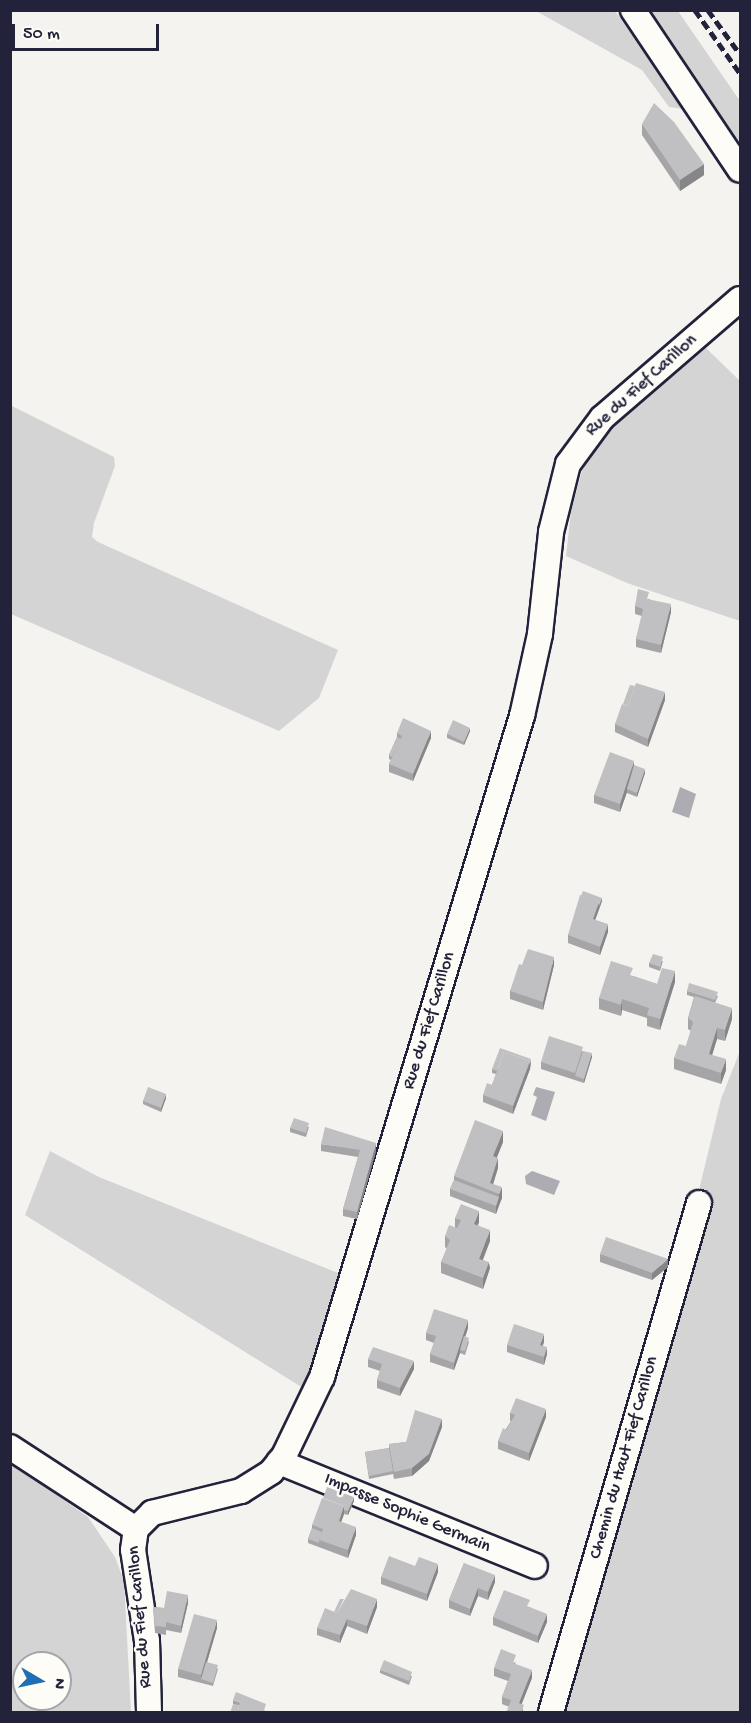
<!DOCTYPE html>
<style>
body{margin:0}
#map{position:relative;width:751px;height:1723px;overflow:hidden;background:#f4f3ef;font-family:"Gochi Hand",sans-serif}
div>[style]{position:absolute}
.green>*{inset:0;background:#d5d4d5}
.water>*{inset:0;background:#acacb2}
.roads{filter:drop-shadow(2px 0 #22223b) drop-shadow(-2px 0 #22223b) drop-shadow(0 2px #22223b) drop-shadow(0 -2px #22223b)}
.minor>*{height:24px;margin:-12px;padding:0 12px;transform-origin:12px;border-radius:12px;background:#fdfcf7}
.rail>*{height:4.5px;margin-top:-2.25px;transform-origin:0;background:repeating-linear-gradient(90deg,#22223b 0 9px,transparent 0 13.5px)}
.wall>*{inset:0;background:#a5a4a7}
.shaded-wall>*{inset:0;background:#868688}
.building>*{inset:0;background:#c0bfc2}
span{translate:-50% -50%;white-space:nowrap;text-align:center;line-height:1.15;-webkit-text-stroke:5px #fdfcf7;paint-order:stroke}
.street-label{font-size:18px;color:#22223b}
.frame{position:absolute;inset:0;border:12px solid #22223b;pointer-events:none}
.north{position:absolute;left:12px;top:1651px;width:60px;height:60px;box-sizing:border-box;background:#fdfcf7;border:2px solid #a5a5ac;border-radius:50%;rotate:99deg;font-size:16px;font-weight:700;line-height:24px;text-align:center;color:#22223b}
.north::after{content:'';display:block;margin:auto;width:21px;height:27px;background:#1f6fb2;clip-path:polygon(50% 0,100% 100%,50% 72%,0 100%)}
.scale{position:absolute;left:12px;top:24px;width:147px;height:27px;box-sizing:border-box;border:3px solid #22223b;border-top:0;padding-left:8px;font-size:18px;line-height:21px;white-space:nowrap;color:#22223b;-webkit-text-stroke:4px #fdfcf7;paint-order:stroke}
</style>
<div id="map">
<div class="green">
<i style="clip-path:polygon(536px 11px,615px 11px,684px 109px,669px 107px,642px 70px)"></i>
<i style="clip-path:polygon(640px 11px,678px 11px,740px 101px,740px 144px)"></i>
<i style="clip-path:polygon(706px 348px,740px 381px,740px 621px,627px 583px,566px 556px,571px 511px,582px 471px,594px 448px,616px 424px)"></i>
<i style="clip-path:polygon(10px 405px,114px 457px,115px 466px,94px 523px,92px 537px,98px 542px,338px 650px,319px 698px,279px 731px,11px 614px)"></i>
<i style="clip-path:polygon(740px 1051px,740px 1712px,557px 1712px,704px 1204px,699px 1190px,721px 1099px)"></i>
<i style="clip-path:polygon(50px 1151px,99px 1177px,343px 1275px,303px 1388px,25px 1215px)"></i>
<i style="clip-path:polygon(evenodd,11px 1463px,88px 1517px,115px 1557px,124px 1581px,131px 1712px,11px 1712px,11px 1463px,24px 1663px,60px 1663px,60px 1699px,24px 1699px,24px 1663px)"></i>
</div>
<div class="water">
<i style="clip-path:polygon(680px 787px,696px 794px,689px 818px,672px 812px)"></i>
<i style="clip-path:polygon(536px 1087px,555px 1092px,546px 1121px,531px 1115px,537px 1097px,533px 1095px)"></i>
<i style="clip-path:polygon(532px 1171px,560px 1181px,554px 1195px,526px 1184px,525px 1176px)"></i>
</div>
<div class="roads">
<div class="minor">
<i style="left:633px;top:10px;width:192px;rotate:56.2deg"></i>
<i style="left:10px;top:1447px;width:150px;rotate:33.1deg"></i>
<i style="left:279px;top:1462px;width:276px;rotate:22.1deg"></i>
<i style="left:149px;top:1712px;width:71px;rotate:-91.6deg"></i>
<i style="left:147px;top:1641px;width:92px;rotate:-98.7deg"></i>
<i style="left:133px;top:1550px;width:21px;rotate:-82deg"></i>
<i style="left:136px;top:1529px;width:23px;rotate:-45deg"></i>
<i style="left:152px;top:1513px;width:92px;rotate:-13.9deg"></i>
<i style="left:241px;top:1491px;width:36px;rotate:-32deg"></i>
<i style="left:271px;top:1472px;width:21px;rotate:-51deg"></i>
<i style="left:284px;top:1456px;width:88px;rotate:-64.3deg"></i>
<i style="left:322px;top:1377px;width:691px;rotate:-73.17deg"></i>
<i style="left:522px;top:716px;width:84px;rotate:-77.6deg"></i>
<i style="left:540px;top:634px;width:103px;rotate:-83.8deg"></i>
<i style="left:551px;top:532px;width:70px;rotate:-76deg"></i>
<i style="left:568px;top:464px;width:57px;rotate:-53.5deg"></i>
<i style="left:602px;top:418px;width:182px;rotate:-40.8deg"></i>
<i style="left:551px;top:1712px;width:530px;rotate:-73.79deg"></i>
</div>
</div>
<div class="rail">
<i style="left:695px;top:10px;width:77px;rotate:54.5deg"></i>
<i style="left:708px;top:10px;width:54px;rotate:54deg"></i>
</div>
<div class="wall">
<i style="clip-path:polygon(642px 124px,704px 175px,680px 191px,642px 135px)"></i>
<i style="clip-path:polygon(649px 599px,671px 612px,661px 653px,636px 647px,636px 639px,642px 616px,635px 614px,635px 606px)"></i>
<i style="clip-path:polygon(665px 700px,648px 747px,615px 732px,615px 724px)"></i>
<i style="clip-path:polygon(470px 731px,464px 745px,447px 738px,447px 734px)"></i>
<i style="clip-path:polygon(397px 733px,431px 738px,413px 781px,389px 772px,389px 764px,391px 760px,389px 759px,389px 755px,397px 737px)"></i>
<i style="clip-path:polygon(634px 765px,645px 773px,637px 797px,627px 793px,627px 792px,620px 812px,594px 803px,594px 795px)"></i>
<i style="clip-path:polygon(602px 901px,595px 920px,608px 932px,600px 955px,568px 943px,568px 935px)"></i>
<i style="clip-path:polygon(663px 961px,660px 971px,649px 967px,649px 963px)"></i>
<i style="clip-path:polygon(522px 965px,554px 965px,543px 1010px,510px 999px,510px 991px)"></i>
<i style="clip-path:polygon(633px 976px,657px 984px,675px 982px,660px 1030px,647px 1026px,647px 1018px,622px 1010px,621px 1016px,599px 1009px,599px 998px)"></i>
<i style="clip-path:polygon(687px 991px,718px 996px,715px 1003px,732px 1019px,725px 1041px,717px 1039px,712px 1055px,726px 1070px,721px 1084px,674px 1069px,674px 1058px,686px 1046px,691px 1031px,688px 1029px,688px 1018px,694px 997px,687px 995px)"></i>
<i style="clip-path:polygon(583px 1051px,592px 1057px,584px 1083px,541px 1069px,541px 1062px)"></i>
<i style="clip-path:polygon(531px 1063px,530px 1069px,513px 1114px,483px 1102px,483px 1095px,492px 1085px,496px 1074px,492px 1073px,492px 1069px)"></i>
<i style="clip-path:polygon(166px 1098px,161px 1112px,143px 1104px,143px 1101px)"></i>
<i style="clip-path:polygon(309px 1127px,306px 1137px,290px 1132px,290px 1128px)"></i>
<i style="clip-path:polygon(503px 1142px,497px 1157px,498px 1168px,493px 1184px,502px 1198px,496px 1214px,450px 1196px,450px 1189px,454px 1180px,454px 1176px)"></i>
<i style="clip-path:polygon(321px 1144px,376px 1151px,357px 1219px,343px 1216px,343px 1209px,358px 1157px,321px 1151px)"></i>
<i style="clip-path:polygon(455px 1218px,479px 1222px,478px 1225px,490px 1241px,483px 1260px,489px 1263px,490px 1268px,483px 1289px,441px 1273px,441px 1262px,447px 1249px,445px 1247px,445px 1236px,455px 1227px)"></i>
<i style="clip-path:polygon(600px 1254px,668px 1267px,652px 1280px,600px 1262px)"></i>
<i style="clip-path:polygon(468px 1328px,465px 1337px,469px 1342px,465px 1355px,460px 1353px,454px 1370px,430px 1362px,430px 1354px,434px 1343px,426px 1340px,426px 1333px)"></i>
<i style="clip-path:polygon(544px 1342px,543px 1345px,547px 1354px,544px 1365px,507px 1352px,507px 1345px)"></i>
<i style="clip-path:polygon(368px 1359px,414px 1369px,400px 1396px,377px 1388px,377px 1380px,380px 1371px,368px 1367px)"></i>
<i style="clip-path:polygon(510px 1413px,546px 1417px,529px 1461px,498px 1449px,498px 1441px,511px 1421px,510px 1421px)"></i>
<i style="clip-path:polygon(442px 1427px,429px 1461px,412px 1476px,394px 1479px,393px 1474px,369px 1479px,365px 1452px,389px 1448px,389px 1444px,406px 1442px)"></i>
<i style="clip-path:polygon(354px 1501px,348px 1515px,344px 1514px,341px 1522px,356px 1535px,348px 1558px,308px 1543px,308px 1539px,312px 1528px,312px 1525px)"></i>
<i style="clip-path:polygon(464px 1563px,495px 1582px,488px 1600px,478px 1596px,470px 1616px,449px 1608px,449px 1600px)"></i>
<i style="clip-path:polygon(415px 1566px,438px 1572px,427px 1601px,381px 1584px,381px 1577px)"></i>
<i style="clip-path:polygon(188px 1603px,181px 1633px,166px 1630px,166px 1635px,155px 1633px,153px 1607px,164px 1608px)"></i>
<i style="clip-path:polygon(377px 1607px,367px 1634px,347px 1626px,340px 1643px,317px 1635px,317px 1628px)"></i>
<i style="clip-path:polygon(530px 1607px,547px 1622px,538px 1643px,493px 1625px,493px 1617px)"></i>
<i style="clip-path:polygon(217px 1628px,207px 1662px,218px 1669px,213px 1686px,178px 1677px,178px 1669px)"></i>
<i style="clip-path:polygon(516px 1662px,515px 1664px,532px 1678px,521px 1704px,524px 1713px,502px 1704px,502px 1697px,508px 1681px,494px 1676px,494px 1668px)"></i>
<i style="clip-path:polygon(380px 1670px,412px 1676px,409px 1685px,380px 1673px)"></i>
<i style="clip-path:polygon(233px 1700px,266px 1711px,266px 1713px,233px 1704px)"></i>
</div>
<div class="shaded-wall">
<i style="clip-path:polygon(704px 164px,704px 175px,680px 191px,680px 180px)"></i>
<i style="clip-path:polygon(671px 604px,671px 612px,661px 653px,661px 645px)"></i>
<i style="clip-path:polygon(665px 692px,665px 700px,648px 747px,648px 739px)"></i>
<i style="clip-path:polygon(470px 728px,470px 731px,464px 745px,464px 742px)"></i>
<i style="clip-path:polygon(431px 731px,431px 738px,413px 781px,413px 774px)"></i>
<i style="clip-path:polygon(634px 761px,634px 768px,627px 789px,627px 792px,620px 812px,620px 804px)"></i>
<i style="clip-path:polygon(645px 769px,645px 773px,637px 797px,637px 793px)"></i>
<i style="clip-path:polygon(602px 898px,602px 901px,593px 926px,593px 919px,599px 902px)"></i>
<i style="clip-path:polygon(608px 924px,608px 932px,600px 955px,600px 947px)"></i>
<i style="clip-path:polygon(554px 957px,554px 965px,543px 1010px,543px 1002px)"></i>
<i style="clip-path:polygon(675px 971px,675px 982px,660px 1030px,660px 1019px)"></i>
<i style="clip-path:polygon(622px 999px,622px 1010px,621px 1016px,621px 1005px)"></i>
<i style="clip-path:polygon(732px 1008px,732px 1019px,725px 1041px,725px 1030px)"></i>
<i style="clip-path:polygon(717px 1028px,717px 1039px,709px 1065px,709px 1054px)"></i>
<i style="clip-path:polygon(592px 1053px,592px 1057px,584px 1083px,584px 1079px)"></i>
<i style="clip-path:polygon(531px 1059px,530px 1069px,513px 1114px,513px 1106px)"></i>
<i style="clip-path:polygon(726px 1059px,726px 1070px,721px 1084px,721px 1073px)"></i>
<i style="clip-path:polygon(166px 1094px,166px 1098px,161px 1112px,161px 1108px)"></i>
<i style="clip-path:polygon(503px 1131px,503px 1142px,493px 1167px,493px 1156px)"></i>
<i style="clip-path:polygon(376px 1143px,376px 1151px,357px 1219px,357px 1212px)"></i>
<i style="clip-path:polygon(498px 1158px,498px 1168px,491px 1191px,490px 1183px)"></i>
<i style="clip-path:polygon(502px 1187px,502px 1198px,499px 1205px,499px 1194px)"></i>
<i style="clip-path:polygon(499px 1197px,499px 1205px,496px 1214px,496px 1206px)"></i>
<i style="clip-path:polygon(479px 1211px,479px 1222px,475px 1231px,474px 1224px)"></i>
<i style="clip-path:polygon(490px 1230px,490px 1241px,480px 1266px,479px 1259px)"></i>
<i style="clip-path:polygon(668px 1259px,668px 1267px,652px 1280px,652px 1273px)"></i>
<i style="clip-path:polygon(489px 1262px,489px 1269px,490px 1264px,490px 1268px,483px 1289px,483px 1278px)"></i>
<i style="clip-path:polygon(468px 1320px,468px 1328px,461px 1350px,460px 1350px,460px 1353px,454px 1370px,454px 1363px)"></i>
<i style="clip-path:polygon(544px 1334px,544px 1342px,540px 1352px,540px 1345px)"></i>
<i style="clip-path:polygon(547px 1347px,547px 1354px,544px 1365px,544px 1357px)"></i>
<i style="clip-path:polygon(414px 1361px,414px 1369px,400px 1396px,400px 1388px)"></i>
<i style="clip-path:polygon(546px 1409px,546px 1417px,529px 1461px,529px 1453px)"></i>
<i style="clip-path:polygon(442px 1419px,442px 1427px,429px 1461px,412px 1476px,412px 1468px)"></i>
<i style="clip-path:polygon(354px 1497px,354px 1501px,348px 1515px,348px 1511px)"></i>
<i style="clip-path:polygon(344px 1506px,344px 1514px,339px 1528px,339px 1521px)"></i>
<i style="clip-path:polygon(356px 1527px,356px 1535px,348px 1558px,348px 1550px)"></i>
<i style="clip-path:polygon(438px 1564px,438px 1572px,427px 1601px,427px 1594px)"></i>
<i style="clip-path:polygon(495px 1575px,495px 1582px,488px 1600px,488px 1592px)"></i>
<i style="clip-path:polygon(478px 1588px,478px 1596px,470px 1616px,470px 1609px)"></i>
<i style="clip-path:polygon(188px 1595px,188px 1603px,181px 1633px,181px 1626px)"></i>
<i style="clip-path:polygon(377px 1599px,377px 1607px,367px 1634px,367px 1626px)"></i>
<i style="clip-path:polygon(547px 1614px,547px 1622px,538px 1643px,538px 1636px)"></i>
<i style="clip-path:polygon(347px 1619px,347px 1626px,340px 1643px,340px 1635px)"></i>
<i style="clip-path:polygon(217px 1620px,217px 1628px,202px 1679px,201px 1679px,201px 1675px)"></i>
<i style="clip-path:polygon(532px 1670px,532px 1678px,519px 1711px,519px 1703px)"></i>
</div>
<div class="building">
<i style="clip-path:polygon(654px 103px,674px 122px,704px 164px,680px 180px,642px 124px)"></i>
<i style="clip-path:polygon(638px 589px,649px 592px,647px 599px,671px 604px,661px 645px,636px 639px,643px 609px,635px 606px)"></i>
<i style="clip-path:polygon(636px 683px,665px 692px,648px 739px,615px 724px,622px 704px,628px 706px)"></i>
<i style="clip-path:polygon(630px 685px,635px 686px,628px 706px,623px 704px)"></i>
<i style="clip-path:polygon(403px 718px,431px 731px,413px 774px,389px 764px,402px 736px,397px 733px)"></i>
<i style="clip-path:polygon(453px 720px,470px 728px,464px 742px,447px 734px)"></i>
<i style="clip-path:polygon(397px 737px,401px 739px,392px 757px,389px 755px)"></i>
<i style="clip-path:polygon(610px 752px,634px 761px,620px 804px,594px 795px)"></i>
<i style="clip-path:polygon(634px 765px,645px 769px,637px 793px,627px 789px)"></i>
<i style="clip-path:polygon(583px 891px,602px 898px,599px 906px,599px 902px,581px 896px)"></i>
<i style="clip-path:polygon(580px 895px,599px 902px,593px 919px,608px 924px,600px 947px,568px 935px)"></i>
<i style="clip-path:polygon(528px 949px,554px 957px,543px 1002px,510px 991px,519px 964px,522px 965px)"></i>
<i style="clip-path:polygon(653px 954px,663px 957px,660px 967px,649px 963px)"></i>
<i style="clip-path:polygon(611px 961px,633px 968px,630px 975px,657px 984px,662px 968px,675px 971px,660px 1019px,647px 1015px,649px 1008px,622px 999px,621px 1005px,599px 998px)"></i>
<i style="clip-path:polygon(689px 983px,718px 992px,715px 1000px,687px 991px)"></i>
<i style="clip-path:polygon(695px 996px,732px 1008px,725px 1030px,717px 1028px,709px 1054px,726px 1059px,721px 1073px,674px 1058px,679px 1044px,686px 1046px,693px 1022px,688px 1018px)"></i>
<i style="clip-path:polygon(549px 1036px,583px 1047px,575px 1073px,541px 1062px)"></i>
<i style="clip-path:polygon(500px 1048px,531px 1059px,530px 1061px,504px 1052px,497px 1071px,492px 1069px)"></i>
<i style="clip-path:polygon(583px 1051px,592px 1053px,584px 1079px,575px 1076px)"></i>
<i style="clip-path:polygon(504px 1052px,530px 1061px,513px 1106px,483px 1095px,487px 1083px,492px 1085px)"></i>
<i style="clip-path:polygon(148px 1087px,166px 1094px,161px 1108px,143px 1101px)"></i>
<i style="clip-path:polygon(294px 1118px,309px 1123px,306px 1133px,290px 1128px)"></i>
<i style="clip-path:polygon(475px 1120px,503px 1131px,493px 1156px,498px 1158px,490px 1183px,502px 1187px,499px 1194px,454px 1176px)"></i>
<i style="clip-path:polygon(325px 1127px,376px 1143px,357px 1212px,343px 1209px,360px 1150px,321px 1144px)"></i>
<i style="clip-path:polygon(454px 1180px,499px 1197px,496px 1206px,450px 1189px)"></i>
<i style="clip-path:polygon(461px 1204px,479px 1211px,474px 1224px,490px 1230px,479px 1259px,489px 1262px,483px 1278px,441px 1262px,450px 1240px,445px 1236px,449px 1225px,457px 1228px,461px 1220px,455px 1218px)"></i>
<i style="clip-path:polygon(606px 1237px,668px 1259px,652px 1273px,600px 1254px)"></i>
<i style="clip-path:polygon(434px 1309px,468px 1320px,454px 1363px,430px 1354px,436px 1336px,426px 1333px)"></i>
<i style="clip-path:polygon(514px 1324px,544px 1334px,540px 1345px,547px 1347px,544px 1357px,507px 1345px)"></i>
<i style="clip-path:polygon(464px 1336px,469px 1338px,465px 1351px,460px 1350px)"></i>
<i style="clip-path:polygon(373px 1347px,414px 1361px,400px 1388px,377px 1380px,382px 1364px,368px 1359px)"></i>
<i style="clip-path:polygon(516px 1398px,546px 1409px,529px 1453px,498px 1441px,503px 1428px,506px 1430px,515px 1415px,510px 1413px)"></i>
<i style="clip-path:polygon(415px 1410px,442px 1419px,429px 1454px,412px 1468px,394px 1472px,389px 1444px,406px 1442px)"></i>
<i style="clip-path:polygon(389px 1448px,393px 1471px,369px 1476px,365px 1452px)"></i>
<i style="clip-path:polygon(327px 1487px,354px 1497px,348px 1511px,344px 1510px,344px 1506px,323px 1498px)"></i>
<i style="clip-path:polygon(322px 1498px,344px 1506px,339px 1521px,356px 1527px,348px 1550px,319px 1540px,323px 1529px,312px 1525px)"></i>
<i style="clip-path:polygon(312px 1528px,322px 1532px,319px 1540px,319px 1543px,308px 1539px)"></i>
<i style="clip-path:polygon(389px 1556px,415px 1566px,419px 1557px,438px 1564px,427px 1594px,381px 1577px)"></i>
<i style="clip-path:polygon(464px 1563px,495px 1575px,488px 1592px,478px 1588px,470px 1609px,449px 1600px)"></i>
<i style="clip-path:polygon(351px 1589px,377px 1599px,367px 1626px,347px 1619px,340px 1635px,317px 1628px,325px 1608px,337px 1613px)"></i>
<i style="clip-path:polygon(504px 1590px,530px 1600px,527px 1606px,547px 1614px,538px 1636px,493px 1617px)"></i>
<i style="clip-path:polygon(167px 1591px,188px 1595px,181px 1626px,166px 1622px,166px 1627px,155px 1626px,153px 1607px,164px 1608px)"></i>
<i style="clip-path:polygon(340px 1599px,344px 1599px,337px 1613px,334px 1612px)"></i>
<i style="clip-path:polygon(194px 1614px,217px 1620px,201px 1675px,178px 1669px)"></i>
<i style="clip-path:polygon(501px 1649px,516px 1655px,513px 1663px,532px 1670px,519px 1703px,524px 1705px,521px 1713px,506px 1713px,511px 1700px,502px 1697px,511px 1674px,494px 1668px)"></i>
<i style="clip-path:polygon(384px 1660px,412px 1672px,409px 1681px,380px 1670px)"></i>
<i style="clip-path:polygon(206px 1662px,218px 1665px,213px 1683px,201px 1679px)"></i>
<i style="clip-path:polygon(236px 1692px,266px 1704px,263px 1713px,237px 1713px,240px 1702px,233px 1700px)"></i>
<i style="clip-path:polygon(233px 1704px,239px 1706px,237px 1713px,230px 1713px)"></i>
</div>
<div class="street-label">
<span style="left:642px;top:386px;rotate:-42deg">Rue du Fief Carillon</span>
<span style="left:430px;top:1021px;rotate:-73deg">Rue du Fief Carillon</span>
<span style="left:625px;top:1458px;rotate:-74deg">Chemin du Haut Fief Carillon</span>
<span style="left:407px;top:1514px;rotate:23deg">Impasse Sophie Germain</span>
<span style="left:141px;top:1617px;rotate:-95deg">Rue du Fief Carillon</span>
</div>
<div class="frame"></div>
<div class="north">N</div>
<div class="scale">50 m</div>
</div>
